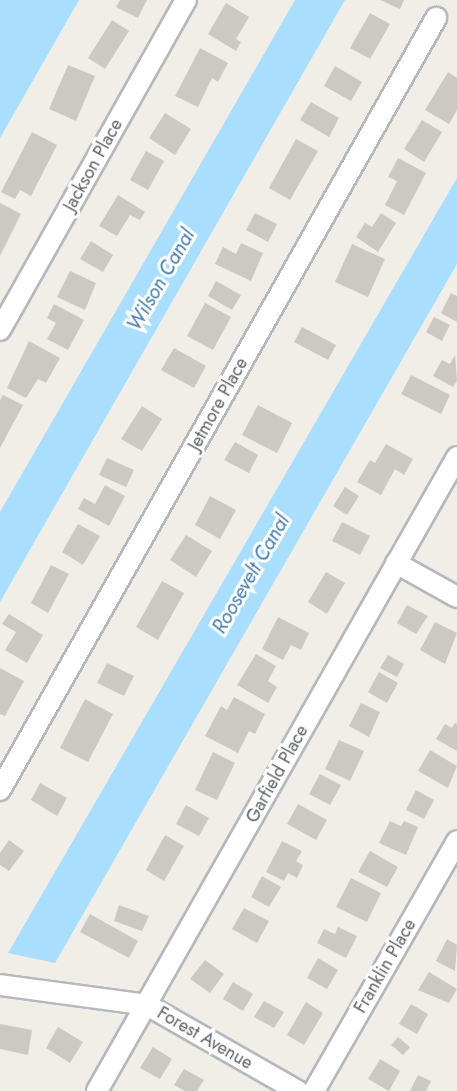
<!DOCTYPE html>
<style>
body{margin:0}
#map{position:relative;width:457px;height:1091px;overflow:hidden;background:#f1eee8;font-family:Jost,sans-serif}
div>[style]{position:absolute}
.water>*{inset:0;background:#aadefe}
.building>*{inset:0;background:#ccc9c4}
.roads{filter:drop-shadow(2px 0 #b5b8bc) drop-shadow(-2px 0 #b5b8bc) drop-shadow(0 2px #b5b8bc) drop-shadow(0 -2px #b5b8bc)}
.minor>*{height:20px;margin:-10px;padding:0 10px;transform-origin:10px;border-radius:10px;background:#fff}
span{translate:-50% -50%;white-space:nowrap;text-align:center;line-height:1.15;-webkit-text-stroke:6px #fff;paint-order:stroke}
.street-label{font-size:18px;color:#5f6367}
.water-label{font-size:20px;color:#427aa9;font-style:italic}
</style>
<div id="map">
<div class="water">
<i style="clip-path:polygon(0 0,79px 0,0 138px)"></i>
<i style="clip-path:polygon(295px 0,345px 0,0 602px,0 512px)"></i>
<i style="clip-path:polygon(457px 178px,457px 264px,55px 963px,8px 953px)"></i>
</div>
<div class="building">
<i style="clip-path:polygon(120px 0,147px 0,138px 18px,116px 7px)"></i>
<i style="clip-path:polygon(380px 0,404px 0,400px 9px)"></i>
<i style="clip-path:polygon(226px 3px,249px 17px,236px 39px,241px 42px,236px 51px,208px 34px)"></i>
<i style="clip-path:polygon(370px 13px,390px 24px,370px 59px,350px 48px)"></i>
<i style="clip-path:polygon(112px 20px,129px 31px,105px 69px,88px 58px)"></i>
<i style="clip-path:polygon(200px 48px,228px 63px,218px 82px,212px 78px,198px 107px,175px 96px)"></i>
<i style="clip-path:polygon(68px 65px,95px 76px,76px 121px,49px 109px)"></i>
<i style="clip-path:polygon(335px 66px,362px 82px,351px 101px,324px 86px)"></i>
<i style="clip-path:polygon(448px 72px,457px 78px,457px 110px,449px 124px,425px 110px)"></i>
<i style="clip-path:polygon(311px 102px,339px 118px,329px 137px,300px 120px)"></i>
<i style="clip-path:polygon(165px 113px,191px 129px,175px 155px,149px 138px)"></i>
<i style="clip-path:polygon(422px 120px,442px 132px,424px 162px,404px 149px)"></i>
<i style="clip-path:polygon(32px 132px,57px 145px,31px 196px,20px 190px,15px 199px,1px 192px)"></i>
<i style="clip-path:polygon(296px 139px,318px 151px,290px 200px,269px 188px)"></i>
<i style="clip-path:polygon(146px 151px,164px 161px,148px 190px,130px 180px)"></i>
<i style="clip-path:polygon(398px 158px,426px 173px,404px 215px,385px 205px,397px 181px,388px 177px)"></i>
<i style="clip-path:polygon(118px 195px,145px 212px,140px 220px,130px 215px,117px 236px,99px 226px)"></i>
<i style="clip-path:polygon(0 203px,21px 214px,0 256px)"></i>
<i style="clip-path:polygon(255px 213px,277px 224px,268px 242px,246px 230px)"></i>
<i style="clip-path:polygon(381px 213px,396px 223px,378px 252px,356px 237px,365px 223px,372px 227px)"></i>
<i style="clip-path:polygon(91px 241px,113px 255px,103px 272px,80px 259px)"></i>
<i style="clip-path:polygon(241px 243px,263px 253px,251px 281px,215px 264px,223px 247px,236px 254px)"></i>
<i style="clip-path:polygon(352px 244px,385px 259px,368px 297px,335px 282px)"></i>
<i style="clip-path:polygon(70px 271px,96px 283px,85px 310px,57px 297px)"></i>
<i style="clip-path:polygon(216px 281px,241px 295px,232px 310px,208px 296px)"></i>
<i style="clip-path:polygon(451px 293px,457px 296px,457px 322px,441px 313px)"></i>
<i style="clip-path:polygon(205px 303px,231px 317px,213px 350px,187px 336px)"></i>
<i style="clip-path:polygon(54px 304px,84px 320px,68px 350px,47px 339px,56px 323px,47px 318px)"></i>
<i style="clip-path:polygon(434px 317px,450px 325px,442px 341px,426px 332px)"></i>
<i style="clip-path:polygon(302px 327px,336px 345px,328px 360px,294px 342px)"></i>
<i style="clip-path:polygon(29px 341px,60px 358px,46px 383px,38px 379px,26px 398px,7px 388px)"></i>
<i style="clip-path:polygon(174px 348px,206px 366px,194px 388px,161px 370px)"></i>
<i style="clip-path:polygon(455px 355px,457px 381px,453px 387px,433px 376px,442px 360px,450px 364px)"></i>
<i style="clip-path:polygon(411px 375px,450px 395px,441px 414px,401px 394px)"></i>
<i style="clip-path:polygon(3px 395px,23px 405px,0 448px,0 400px)"></i>
<i style="clip-path:polygon(258px 405px,292px 423px,277px 453px,242px 435px)"></i>
<i style="clip-path:polygon(142px 406px,162px 419px,142px 451px,121px 439px)"></i>
<i style="clip-path:polygon(235px 442px,258px 455px,249px 473px,224px 460px)"></i>
<i style="clip-path:polygon(386px 444px,413px 459px,404px 475px,395px 469px,381px 495px,357px 482px,370px 460px,375px 463px)"></i>
<i style="clip-path:polygon(107px 458px,134px 470px,126px 487px,99px 475px)"></i>
<i style="clip-path:polygon(105px 485px,125px 496px,109px 526px,78px 509px,84px 498px,95px 504px)"></i>
<i style="clip-path:polygon(345px 487px,359px 496px,347px 515px,333px 506px)"></i>
<i style="clip-path:polygon(210px 496px,236px 510px,220px 539px,195px 525px)"></i>
<i style="clip-path:polygon(342px 522px,370px 536px,360px 555px,332px 541px)"></i>
<i style="clip-path:polygon(78px 524px,100px 536px,83px 565px,62px 552px)"></i>
<i style="clip-path:polygon(186px 535px,212px 551px,196px 577px,170px 560px)"></i>
<i style="clip-path:polygon(51px 565px,69px 574px,48px 613px,31px 603px)"></i>
<i style="clip-path:polygon(326px 572px,345px 583px,327px 614px,308px 602px)"></i>
<i style="clip-path:polygon(162px 581px,184px 593px,158px 640px,136px 627px)"></i>
<i style="clip-path:polygon(407px 605px,428px 616px,416px 634px,397px 623px)"></i>
<i style="clip-path:polygon(9px 614px,43px 635px,27px 663px,5px 650px,16px 632px,2px 624px)"></i>
<i style="clip-path:polygon(278px 617px,309px 633px,301px 650px,291px 645px,283px 660px,262px 649px)"></i>
<i style="clip-path:polygon(435px 622px,457px 633px,445px 664px,420px 650px)"></i>
<i style="clip-path:polygon(256px 654px,276px 666px,268px 681px,277px 687px,268px 703px,237px 685px)"></i>
<i style="clip-path:polygon(388px 655px,404px 664px,397px 677px,380px 668px)"></i>
<i style="clip-path:polygon(107px 663px,134px 676px,124px 696px,97px 683px)"></i>
<i style="clip-path:polygon(0 668px,24px 681px,5px 716px,0 714px)"></i>
<i style="clip-path:polygon(379px 672px,398px 683px,387px 703px,368px 692px)"></i>
<i style="clip-path:polygon(234px 697px,265px 714px,255px 734px,249px 731px,238px 753px,205px 736px,221px 706px,227px 710px)"></i>
<i style="clip-path:polygon(85px 699px,113px 714px,88px 762px,60px 748px)"></i>
<i style="clip-path:polygon(361px 703px,380px 712px,369px 737px,349px 726px)"></i>
<i style="clip-path:polygon(455px 723px,457px 724px,457px 751px,436px 739px,445px 724px,452px 728px)"></i>
<i style="clip-path:polygon(339px 740px,364px 751px,350px 781px,325px 769px)"></i>
<i style="clip-path:polygon(430px 750px,457px 766px,448px 788px,418px 771px)"></i>
<i style="clip-path:polygon(213px 752px,235px 763px,217px 800px,195px 790px)"></i>
<i style="clip-path:polygon(320px 774px,341px 785px,330px 805px,309px 794px)"></i>
<i style="clip-path:polygon(40px 783px,67px 798px,57px 816px,31px 800px)"></i>
<i style="clip-path:polygon(416px 790px,434px 800px,424px 819px,406px 810px)"></i>
<i style="clip-path:polygon(298px 804px,327px 820px,316px 840px,287px 824px)"></i>
<i style="clip-path:polygon(186px 805px,209px 818px,199px 836px,176px 824px)"></i>
<i style="clip-path:polygon(390px 821px,401px 826px,404px 821px,418px 827px,406px 855px,379px 843px)"></i>
<i style="clip-path:polygon(165px 835px,184px 846px,164px 881px,146px 870px)"></i>
<i style="clip-path:polygon(9px 840px,24px 851px,9px 871px,0 865px,0 853px)"></i>
<i style="clip-path:polygon(282px 841px,302px 851px,296px 861px,303px 865px,297px 878px,288px 873px,284px 881px,266px 872px)"></i>
<i style="clip-path:polygon(370px 851px,398px 867px,387px 887px,358px 872px)"></i>
<i style="clip-path:polygon(262px 876px,281px 887px,269px 907px,251px 897px)"></i>
<i style="clip-path:polygon(351px 878px,381px 893px,367px 922px,336px 907px)"></i>
<i style="clip-path:polygon(119px 905px,149px 916px,142px 931px,114px 921px)"></i>
<i style="clip-path:polygon(244px 908px,269px 921px,257px 943px,232px 929px)"></i>
<i style="clip-path:polygon(90px 914px,138px 941px,129px 958px,80px 932px)"></i>
<i style="clip-path:polygon(338px 927px,357px 936px,346px 958px,317px 943px,324px 929px,335px 934px)"></i>
<i style="clip-path:polygon(447px 939px,457px 945px,455px 971px,436px 961px)"></i>
<i style="clip-path:polygon(318px 958px,338px 970px,327px 989px,307px 978px)"></i>
<i style="clip-path:polygon(205px 960px,224px 974px,210px 993px,190px 979px)"></i>
<i style="clip-path:polygon(429px 972px,457px 989px,449px 1003px,418px 990px)"></i>
<i style="clip-path:polygon(233px 982px,253px 994px,243px 1011px,223px 999px)"></i>
<i style="clip-path:polygon(264px 1001px,284px 1012px,274px 1028px,254px 1017px)"></i>
<i style="clip-path:polygon(306px 1002px,323px 1013px,304px 1045px,287px 1035px)"></i>
<i style="clip-path:polygon(411px 1004px,428px 1014px,417px 1034px,399px 1024px)"></i>
<i style="clip-path:polygon(0 1024px,32px 1030px,28px 1055px,0 1049px)"></i>
<i style="clip-path:polygon(58px 1027px,83px 1042px,70px 1063px,46px 1048px)"></i>
<i style="clip-path:polygon(398px 1037px,410px 1047px,403px 1055px,391px 1045px)"></i>
<i style="clip-path:polygon(153px 1047px,172px 1059px,160px 1079px,140px 1068px)"></i>
<i style="clip-path:polygon(380px 1059px,400px 1071px,389px 1091px,368px 1079px)"></i>
<i style="clip-path:polygon(184px 1069px,204px 1080px,197px 1091px,185px 1091px,174px 1085px)"></i>
<i style="clip-path:polygon(418px 1075px,431px 1081px,426px 1091px,410px 1091px)"></i>
</div>
<div class="roads">
<div class="minor">
<i style="left:0;top:330px;width:379px;rotate:-60.6deg"></i>
<i style="left:396px;top:563px;width:70px;rotate:29.1deg"></i>
<i style="left:0;top:790px;width:887px;rotate:-60.54deg"></i>
<i style="left:0;top:985px;width:148px;rotate:7.7deg"></i>
<i style="left:147px;top:1005px;width:174px;rotate:29.7deg"></i>
<i style="left:97px;top:1091px;width:729px;rotate:-60.41deg"></i>
<i style="left:314px;top:1091px;width:288px;rotate:-60.2deg"></i>
</div>
</div>
<div class="street-label">
<span style="left:93px;top:165px;rotate:-61deg">Jackson Place</span>
<span style="left:218px;top:404px;rotate:-61deg">Jetmore Place</span>
<span style="left:277px;top:774px;rotate:-61deg">Garfield Place</span>
<span style="left:385px;top:966px;rotate:-60deg">Franklin Place</span>
<span style="left:205px;top:1038px;rotate:30deg">Forest Avenue</span>
</div>
<div class="water-label">
<span style="left:161px;top:280px;rotate:-60deg">Wilson Canal</span>
<span style="left:251px;top:574px;rotate:-60deg">Roosevelt Canal</span>
</div>
</div>
